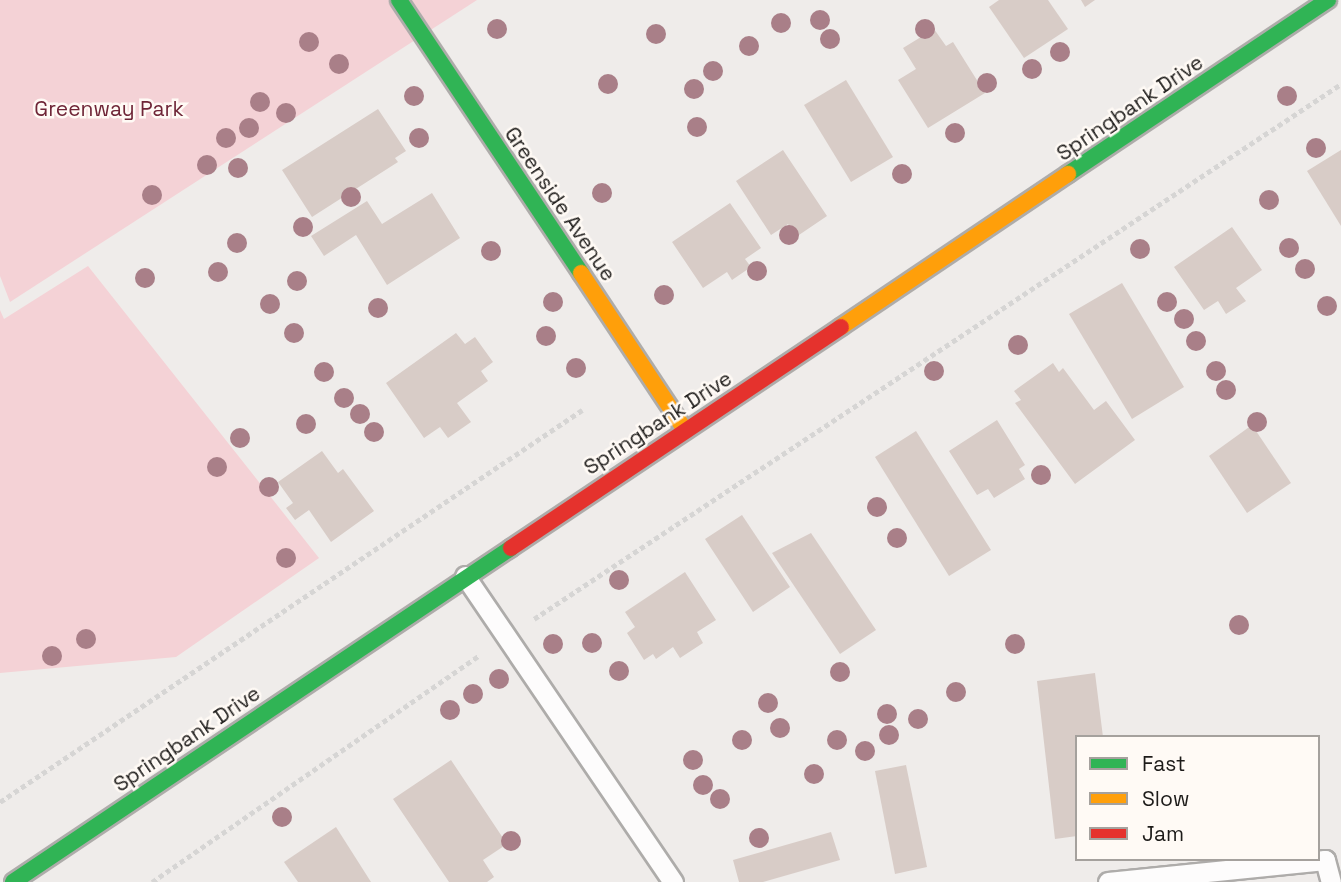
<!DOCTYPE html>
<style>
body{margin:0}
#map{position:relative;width:1341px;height:882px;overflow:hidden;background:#efecea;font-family:"Space Grotesk",sans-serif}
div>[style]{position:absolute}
.green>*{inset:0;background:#f4d2d6}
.building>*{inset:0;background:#d8ccc7}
.path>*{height:4.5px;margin-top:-2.25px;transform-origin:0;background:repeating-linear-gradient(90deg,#d6d5d4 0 5px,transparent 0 8.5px)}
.roads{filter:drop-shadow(2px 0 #aeacaa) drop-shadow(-2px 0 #aeacaa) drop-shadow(0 2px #aeacaa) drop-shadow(0 -2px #aeacaa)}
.lane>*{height:19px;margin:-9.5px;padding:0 9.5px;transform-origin:9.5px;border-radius:9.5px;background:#fdfcfc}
.fast>*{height:16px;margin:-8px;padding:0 8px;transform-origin:8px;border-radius:8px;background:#30b455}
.slow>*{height:16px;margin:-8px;padding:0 8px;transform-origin:8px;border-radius:8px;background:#ff9f0a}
.jam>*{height:16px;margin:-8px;padding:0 8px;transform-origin:8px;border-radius:8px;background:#e5322d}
.trees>*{width:20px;height:20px;margin:-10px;border-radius:50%;background:#a97f88}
span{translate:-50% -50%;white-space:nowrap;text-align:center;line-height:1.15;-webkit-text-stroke:5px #fffaf5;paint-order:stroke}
.street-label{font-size:21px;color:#1d1b19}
.park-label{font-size:21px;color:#6f2537}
.legend{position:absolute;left:1075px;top:735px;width:245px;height:126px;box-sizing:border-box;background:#fffaf5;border:2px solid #a5a19d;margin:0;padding:9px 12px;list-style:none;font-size:21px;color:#1d1b19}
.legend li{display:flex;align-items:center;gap:14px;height:35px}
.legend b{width:35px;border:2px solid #a5a19d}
</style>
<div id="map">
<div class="green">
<i style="clip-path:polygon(0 0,477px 0,10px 302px,0 276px)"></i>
<i style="clip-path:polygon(88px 266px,319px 558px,176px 657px,0 673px,0 310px,4px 319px)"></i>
</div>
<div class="building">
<i style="clip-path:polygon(999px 0,1048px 0,1068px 29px,1024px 58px,989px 7px)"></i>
<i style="clip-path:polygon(1081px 0,1095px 0,1085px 7px)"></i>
<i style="clip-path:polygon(934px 29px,946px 46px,953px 42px,985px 93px,928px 128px,898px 80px,916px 69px,903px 48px)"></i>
<i style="clip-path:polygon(846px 80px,893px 157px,851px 182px,804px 105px)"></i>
<i style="clip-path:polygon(378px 109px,406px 151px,395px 158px,398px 162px,312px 217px,282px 170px)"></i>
<i style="clip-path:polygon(783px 150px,827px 216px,796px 237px,788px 224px,771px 235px,736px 181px)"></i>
<i style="clip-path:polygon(1341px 150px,1341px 226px,1307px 171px)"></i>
<i style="clip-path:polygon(432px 193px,460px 238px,387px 285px,356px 235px,324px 256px,311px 236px,367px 201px,382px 224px)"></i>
<i style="clip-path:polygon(730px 203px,761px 248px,745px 259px,751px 267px,732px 280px,727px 272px,703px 288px,672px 242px)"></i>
<i style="clip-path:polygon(1232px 227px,1262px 270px,1236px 288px,1246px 301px,1226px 314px,1218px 301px,1204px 310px,1174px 267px)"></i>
<i style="clip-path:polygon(1122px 283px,1184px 387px,1132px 419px,1069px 314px)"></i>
<i style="clip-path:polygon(456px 333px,465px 344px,475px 337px,493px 362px,481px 371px,488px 381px,457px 403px,471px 422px,448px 438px,440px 427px,424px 438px,386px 383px)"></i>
<i style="clip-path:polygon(1053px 363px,1059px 372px,1063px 368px,1094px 410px,1106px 401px,1135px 440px,1075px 484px,1015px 403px,1021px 400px,1014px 391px)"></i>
<i style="clip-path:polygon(997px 420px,1025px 465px,1019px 469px,1025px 479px,994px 498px,988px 489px,977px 495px,949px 451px)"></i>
<i style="clip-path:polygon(1252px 425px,1291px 483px,1247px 513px,1209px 456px)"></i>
<i style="clip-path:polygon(916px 431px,991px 550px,949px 576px,875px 457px)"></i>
<i style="clip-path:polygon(322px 451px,338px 473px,343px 469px,374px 511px,331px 542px,309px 510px,295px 520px,286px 508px,293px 503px,278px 482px)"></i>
<i style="clip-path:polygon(742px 515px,790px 587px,753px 612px,705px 539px)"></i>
<i style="clip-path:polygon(811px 533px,876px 630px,840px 654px,772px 553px)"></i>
<i style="clip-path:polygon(685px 572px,716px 620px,697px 632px,703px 643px,680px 658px,673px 647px,656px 659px,653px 654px,644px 660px,627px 633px,635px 627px,625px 612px)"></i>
<i style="clip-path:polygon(1095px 673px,1103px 737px,1077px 737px,1077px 836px,1055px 839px,1037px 681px)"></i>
<i style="clip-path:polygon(451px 760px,507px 844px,483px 860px,494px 877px,487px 882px,449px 882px,393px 799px)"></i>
<i style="clip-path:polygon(906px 765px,927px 867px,895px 874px,875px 771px)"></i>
<i style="clip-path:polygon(336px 827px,371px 882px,298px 882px,284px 862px)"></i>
<i style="clip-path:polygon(831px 832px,840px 860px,763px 882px,739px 882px,733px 860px)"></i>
</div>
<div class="path">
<i style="left:534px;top:619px;width:968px;rotate:-33.54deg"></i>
<i style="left:0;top:802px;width:702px;rotate:-33.96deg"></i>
<i style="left:152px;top:882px;width:399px;rotate:-34.7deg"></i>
</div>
<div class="roads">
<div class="lane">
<i style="left:465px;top:576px;width:370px;rotate:55.8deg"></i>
<i style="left:1108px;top:882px;width:218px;rotate:-5.8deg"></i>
<i style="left:1325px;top:860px;width:23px;rotate:75deg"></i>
</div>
<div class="fast">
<i style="left:399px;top:0;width:328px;rotate:56.3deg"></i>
<i style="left:1068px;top:174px;width:313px;rotate:-33.8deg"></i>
<i style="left:13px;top:882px;width:600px;rotate:-33.85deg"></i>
</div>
<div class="slow">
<i style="left:581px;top:273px;width:188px;rotate:56.5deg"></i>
<i style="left:841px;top:327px;width:274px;rotate:-34deg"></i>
</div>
<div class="jam">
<i style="left:511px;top:548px;width:397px;rotate:-33.8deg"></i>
</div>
</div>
<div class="trees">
<i style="left:820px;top:20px"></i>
<i style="left:781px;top:23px"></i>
<i style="left:497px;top:29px"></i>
<i style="left:925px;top:29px"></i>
<i style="left:656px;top:34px"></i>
<i style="left:830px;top:39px"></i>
<i style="left:309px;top:42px"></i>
<i style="left:749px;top:46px"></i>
<i style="left:1060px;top:52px"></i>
<i style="left:339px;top:64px"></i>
<i style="left:1032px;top:69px"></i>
<i style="left:713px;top:71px"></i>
<i style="left:987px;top:83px"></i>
<i style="left:608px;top:84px"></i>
<i style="left:694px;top:89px"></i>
<i style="left:414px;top:96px"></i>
<i style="left:1287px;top:96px"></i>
<i style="left:260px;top:102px"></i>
<i style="left:286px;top:113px"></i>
<i style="left:697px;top:127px"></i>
<i style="left:249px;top:128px"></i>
<i style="left:955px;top:133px"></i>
<i style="left:226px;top:138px"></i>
<i style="left:419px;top:138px"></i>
<i style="left:1316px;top:148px"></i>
<i style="left:207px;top:165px"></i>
<i style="left:238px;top:168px"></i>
<i style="left:902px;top:174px"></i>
<i style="left:602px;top:193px"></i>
<i style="left:152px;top:195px"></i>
<i style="left:351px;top:197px"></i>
<i style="left:1269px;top:200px"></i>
<i style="left:303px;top:227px"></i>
<i style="left:789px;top:235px"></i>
<i style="left:237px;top:243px"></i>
<i style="left:1289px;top:248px"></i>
<i style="left:1140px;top:249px"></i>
<i style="left:491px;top:251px"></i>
<i style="left:1305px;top:269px"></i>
<i style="left:757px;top:271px"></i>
<i style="left:218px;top:272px"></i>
<i style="left:145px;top:278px"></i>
<i style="left:297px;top:281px"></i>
<i style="left:664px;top:295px"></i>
<i style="left:553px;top:302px"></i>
<i style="left:1167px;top:302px"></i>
<i style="left:270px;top:304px"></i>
<i style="left:1327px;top:306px"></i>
<i style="left:378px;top:308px"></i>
<i style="left:1184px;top:319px"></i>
<i style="left:294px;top:333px"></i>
<i style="left:546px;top:336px"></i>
<i style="left:1196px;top:341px"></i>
<i style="left:1018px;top:345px"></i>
<i style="left:576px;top:368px"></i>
<i style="left:934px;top:371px"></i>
<i style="left:1216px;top:371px"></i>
<i style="left:324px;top:372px"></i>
<i style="left:1226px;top:390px"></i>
<i style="left:344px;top:398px"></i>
<i style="left:360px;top:414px"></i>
<i style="left:1257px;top:422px"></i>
<i style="left:306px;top:424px"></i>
<i style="left:374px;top:432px"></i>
<i style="left:240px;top:438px"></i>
<i style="left:217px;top:467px"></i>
<i style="left:1041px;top:475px"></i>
<i style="left:269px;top:487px"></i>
<i style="left:877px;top:507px"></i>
<i style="left:897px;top:538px"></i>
<i style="left:286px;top:558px"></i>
<i style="left:619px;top:580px"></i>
<i style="left:1239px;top:625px"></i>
<i style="left:86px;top:639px"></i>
<i style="left:592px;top:643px"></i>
<i style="left:553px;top:644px"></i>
<i style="left:1015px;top:644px"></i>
<i style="left:52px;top:656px"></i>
<i style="left:619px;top:671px"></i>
<i style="left:840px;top:672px"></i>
<i style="left:499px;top:679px"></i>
<i style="left:956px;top:692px"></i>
<i style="left:473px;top:694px"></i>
<i style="left:768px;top:703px"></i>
<i style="left:450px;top:710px"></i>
<i style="left:887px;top:714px"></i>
<i style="left:918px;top:719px"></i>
<i style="left:780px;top:728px"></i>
<i style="left:889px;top:735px"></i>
<i style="left:742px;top:740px"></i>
<i style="left:837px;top:740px"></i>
<i style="left:865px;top:751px"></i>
<i style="left:693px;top:760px"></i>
<i style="left:814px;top:774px"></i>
<i style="left:703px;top:785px"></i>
<i style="left:720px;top:799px"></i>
<i style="left:282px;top:817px"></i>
<i style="left:759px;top:838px"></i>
<i style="left:511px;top:841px"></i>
</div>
<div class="street-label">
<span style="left:1130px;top:108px;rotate:-34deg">Springbank Drive</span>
<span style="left:560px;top:204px;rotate:56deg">Greenside Avenue</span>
<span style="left:658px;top:423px;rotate:-33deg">Springbank Drive</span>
<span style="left:187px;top:739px;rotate:-34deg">Springbank Drive</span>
</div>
<div class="park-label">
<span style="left:109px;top:109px">Greenway Park</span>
</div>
<ul class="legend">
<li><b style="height:9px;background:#30b455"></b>Fast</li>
<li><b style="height:9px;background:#ff9f0a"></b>Slow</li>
<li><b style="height:9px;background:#e5322d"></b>Jam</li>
</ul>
</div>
